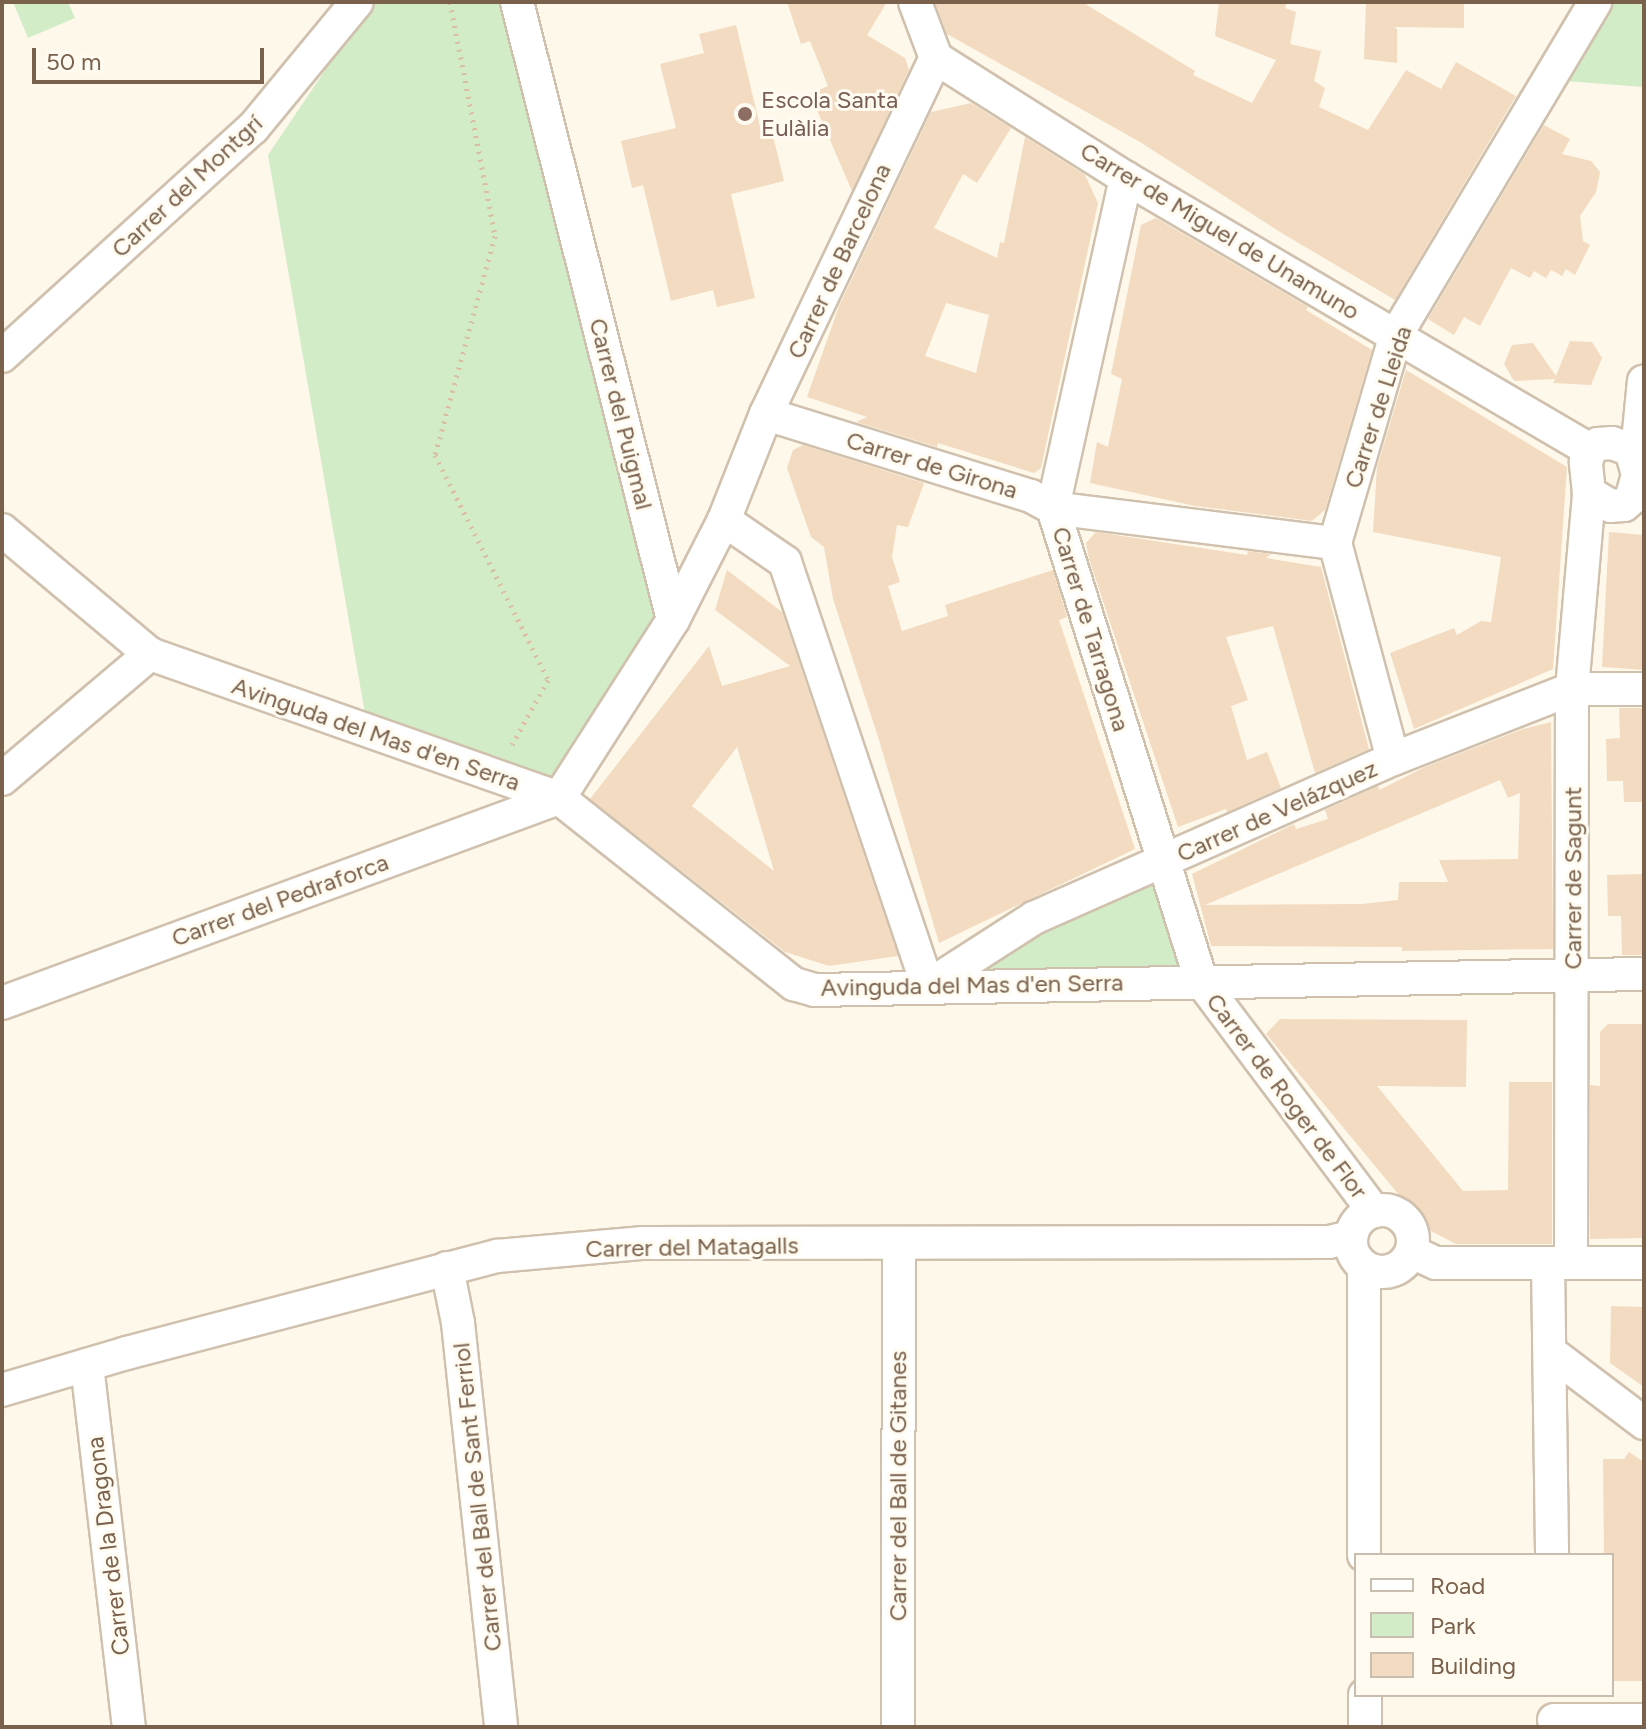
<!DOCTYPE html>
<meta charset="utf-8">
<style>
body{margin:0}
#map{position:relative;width:1646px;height:1729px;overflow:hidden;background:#fdf8ea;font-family:Figtree,sans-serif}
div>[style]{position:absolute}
.green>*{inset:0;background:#d2ecc7}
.building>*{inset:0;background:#f3dbc1}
.path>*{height:5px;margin-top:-2.5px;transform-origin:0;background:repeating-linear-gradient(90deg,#d9bea3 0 2px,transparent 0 8px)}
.roads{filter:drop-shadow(2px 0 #d0c1ae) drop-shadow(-2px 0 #d0c1ae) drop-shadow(0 2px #d0c1ae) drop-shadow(0 -2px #d0c1ae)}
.street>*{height:32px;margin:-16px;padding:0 16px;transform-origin:16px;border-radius:16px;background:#fff}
.street>.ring{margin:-16px;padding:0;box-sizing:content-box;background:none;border:32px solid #fff;border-radius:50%}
.dots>*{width:22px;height:22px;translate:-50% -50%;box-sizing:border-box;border:4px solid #fffbf1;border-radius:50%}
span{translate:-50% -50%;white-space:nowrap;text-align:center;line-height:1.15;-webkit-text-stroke:6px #fffbf1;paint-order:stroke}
.education-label{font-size:24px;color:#785e54}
.left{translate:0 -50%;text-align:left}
.street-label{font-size:24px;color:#79614c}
.frame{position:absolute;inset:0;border:4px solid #79614c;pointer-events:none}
.legend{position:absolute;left:1354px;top:1553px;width:260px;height:144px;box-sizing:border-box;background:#fffbf1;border:2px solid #c9bdaf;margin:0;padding:10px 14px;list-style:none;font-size:24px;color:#79614c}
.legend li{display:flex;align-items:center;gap:16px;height:40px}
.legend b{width:40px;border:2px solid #c9bdaf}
.scale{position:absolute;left:32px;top:48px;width:232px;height:36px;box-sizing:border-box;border:4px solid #79614c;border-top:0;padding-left:10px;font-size:24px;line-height:28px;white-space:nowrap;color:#79614c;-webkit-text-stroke:6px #fffbf1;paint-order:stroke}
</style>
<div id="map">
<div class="green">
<i style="clip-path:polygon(13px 2px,68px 2px,75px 18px,28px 38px)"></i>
<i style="clip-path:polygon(371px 2px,517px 2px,673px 620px,559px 798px,368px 731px,268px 155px)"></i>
<i style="clip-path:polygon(1606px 2px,1644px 2px,1644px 87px,1565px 81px)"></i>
<i style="clip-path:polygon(1164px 862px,1201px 981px,928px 986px)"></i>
</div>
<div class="building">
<i style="clip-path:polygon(787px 2px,887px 2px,867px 35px,905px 58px,909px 70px,852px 191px,810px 94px,828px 86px,810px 41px,801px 44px)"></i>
<i style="clip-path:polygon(935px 2px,1082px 2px,1195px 71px,1193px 75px,1252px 103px,1276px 60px,1215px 36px,1219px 2px,1287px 2px,1285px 8px,1296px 12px,1290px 44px,1321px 51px,1314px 81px,1325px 88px,1319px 107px,1368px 130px,1406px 70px,1441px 89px,1456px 62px,1516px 96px,1395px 300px,1280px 232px,1140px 142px,947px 34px)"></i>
<i style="clip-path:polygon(1366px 2px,1464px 2px,1464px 28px,1394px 27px,1397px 29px,1397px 63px,1364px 59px)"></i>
<i style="clip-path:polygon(736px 25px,763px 139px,773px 136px,784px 181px,731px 194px,755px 298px,717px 307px,713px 290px,671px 301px,643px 185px,632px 188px,621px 141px,676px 128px,660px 64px,704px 53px,699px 34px)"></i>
<i style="clip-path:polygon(evenodd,971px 103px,1011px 128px,977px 183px,963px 174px,934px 228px,997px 258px,1000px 242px,1004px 243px,1025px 137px,1085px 175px,1098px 203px,1041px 468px,1034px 473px,938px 443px,937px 447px,856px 422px,867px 417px,807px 397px,839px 306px,931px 112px,971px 103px,946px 303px,989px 315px,976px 373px,925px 356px,946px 303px)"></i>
<i style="clip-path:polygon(1544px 125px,1570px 139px,1562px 154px,1591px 161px,1600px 172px,1596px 192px,1580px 216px,1583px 241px,1590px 245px,1575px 275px,1566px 269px,1562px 276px,1551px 270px,1546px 278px,1534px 271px,1530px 278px,1511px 268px,1480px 326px,1464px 317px,1454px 335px,1428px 319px)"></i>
<i style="clip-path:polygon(1156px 218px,1308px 307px,1306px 310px,1372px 350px,1325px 510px,1312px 521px,1195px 506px,1090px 483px,1097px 442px,1108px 447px,1122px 379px,1111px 374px,1141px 225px)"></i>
<i style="clip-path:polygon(1570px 341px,1592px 342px,1602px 358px,1591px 385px,1553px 383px,1555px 379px,1514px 381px,1504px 364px,1512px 345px,1533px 343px,1556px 376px)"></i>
<i style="clip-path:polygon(1406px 370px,1567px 467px,1553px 669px,1414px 729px,1390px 653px,1454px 628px,1457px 635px,1481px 621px,1491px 622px,1501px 557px,1373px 532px,1377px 467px)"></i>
<i style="clip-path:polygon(803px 445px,924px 483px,908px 527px,897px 525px,892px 557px,900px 582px,888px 586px,902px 631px,948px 616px,945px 605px,1053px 570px,1067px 617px,1059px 620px,1135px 849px,939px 943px,879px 740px,833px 599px,824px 547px,811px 537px,787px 468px,793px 450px)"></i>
<i style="clip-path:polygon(1096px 532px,1247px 555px,1248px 551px,1271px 554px,1266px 558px,1321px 567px,1369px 749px,1315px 773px,1273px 626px,1226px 637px,1248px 700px,1231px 706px,1247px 760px,1267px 752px,1281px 788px,1227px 812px,1226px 809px,1178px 827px,1089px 559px,1086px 543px)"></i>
<i style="clip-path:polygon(1609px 532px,1644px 535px,1644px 670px,1602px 667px)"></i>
<i style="clip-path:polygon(evenodd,727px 570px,782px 612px,898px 956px,829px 966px,785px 952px,590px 799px,709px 646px,722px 686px,790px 666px,715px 610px,727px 570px,737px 747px,774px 871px,692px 806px,737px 747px)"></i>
<i style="clip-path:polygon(1619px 708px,1644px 708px,1644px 802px,1624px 802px,1623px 781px,1607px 781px,1606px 739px,1620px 738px)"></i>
<i style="clip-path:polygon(evenodd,1551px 722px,1553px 949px,1402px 951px,1402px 947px,1211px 946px,1192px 874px,1294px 824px,1296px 829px,1328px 819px,1325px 810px,1378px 786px,1379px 790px,1425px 767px,1523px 729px,1551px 722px,1500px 780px,1508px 798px,1520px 793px,1518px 859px,1439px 860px,1448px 882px,1399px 882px,1398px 900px,1362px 904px,1205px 905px,1500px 780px)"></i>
<i style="clip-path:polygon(1644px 874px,1644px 955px,1622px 955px,1621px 916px,1608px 916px,1607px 875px)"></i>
<i style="clip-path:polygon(1280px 1019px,1467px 1020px,1466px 1087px,1377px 1086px,1463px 1191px,1508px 1190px,1509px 1082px,1552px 1082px,1552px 1244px,1456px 1244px,1427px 1229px,1266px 1034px)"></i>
<i style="clip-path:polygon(1608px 1024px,1644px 1024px,1644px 1238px,1590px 1239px,1590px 1085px,1600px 1086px,1600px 1032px)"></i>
<i style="clip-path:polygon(1611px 1306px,1644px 1307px,1644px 1387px,1610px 1363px)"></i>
<i style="clip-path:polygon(1629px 1452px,1644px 1462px,1644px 1681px,1612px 1681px,1612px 1555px,1604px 1555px,1603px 1459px,1624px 1459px)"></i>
</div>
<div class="path">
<i style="left:450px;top:2px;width:238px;rotate:79.1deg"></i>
<i style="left:495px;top:236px;width:227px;rotate:105.3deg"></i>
<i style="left:435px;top:455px;width:252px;rotate:63.3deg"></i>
<i style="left:548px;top:680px;width:80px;rotate:119.1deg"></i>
</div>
<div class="roads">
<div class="street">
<i style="left:517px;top:2px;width:637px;rotate:75.83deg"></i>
<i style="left:936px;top:58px;width:225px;rotate:32.3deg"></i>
<i style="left:1126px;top:178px;width:538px;rotate:30.38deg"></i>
<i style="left:1126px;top:178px;width:338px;rotate:102.5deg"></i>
<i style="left:1053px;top:508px;width:496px;rotate:72.6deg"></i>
<i style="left:1201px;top:981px;width:288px;rotate:53.1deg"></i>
<i style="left:2px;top:356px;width:339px;rotate:-42.3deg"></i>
<i style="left:253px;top:128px;width:163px;rotate:-50.5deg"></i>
<i style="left:766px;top:414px;width:277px;rotate:17.2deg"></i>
<i style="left:1031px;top:496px;width:25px;rotate:29deg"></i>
<i style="left:1053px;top:508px;width:284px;rotate:7.1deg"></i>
<i style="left:1612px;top:443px;width:20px;rotate:20deg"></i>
<i style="left:1631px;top:450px;width:26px;rotate:74deg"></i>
<i style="left:1638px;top:475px;width:25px;rotate:106deg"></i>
<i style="left:1631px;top:499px;width:9px;rotate:139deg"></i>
<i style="left:1624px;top:505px;width:13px;rotate:176deg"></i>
<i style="left:1611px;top:506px;width:26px;rotate:-149deg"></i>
<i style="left:1589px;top:493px;width:31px;rotate:-96deg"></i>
<i style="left:1586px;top:462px;width:13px;rotate:-72deg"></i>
<i style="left:1590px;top:450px;width:10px;rotate:-37deg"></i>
<i style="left:1598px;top:444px;width:14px;rotate:-4deg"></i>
<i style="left:1636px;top:462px;width:81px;rotate:-84.4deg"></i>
<i style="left:724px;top:520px;width:74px;rotate:34.5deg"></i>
<i style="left:785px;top:562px;width:447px;rotate:71.4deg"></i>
<i style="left:928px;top:986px;width:126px;rotate:-32.7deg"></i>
<i style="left:1034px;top:918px;width:393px;rotate:-23.9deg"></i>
<i style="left:1393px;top:759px;width:192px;rotate:-21.4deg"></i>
<i style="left:1572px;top:689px;width:72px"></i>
<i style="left:2px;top:530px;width:193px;rotate:40deg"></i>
<i style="left:150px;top:654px;width:434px;rotate:19.4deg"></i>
<i style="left:559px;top:798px;width:300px;rotate:38.4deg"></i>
<i style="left:794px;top:984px;width:22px;rotate:16deg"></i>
<i style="left:815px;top:990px;width:829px;rotate:-1.11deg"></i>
<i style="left:1393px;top:759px;width:224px;rotate:-105deg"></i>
<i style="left:1335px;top:543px;width:217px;rotate:-73.7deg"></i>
<i style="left:1396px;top:335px;width:388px;rotate:-59.1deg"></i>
<i style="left:2px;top:779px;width:194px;rotate:-40.2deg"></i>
<i style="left:2px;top:1003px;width:594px;rotate:-20.21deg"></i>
<i style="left:559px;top:798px;width:211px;rotate:-57.4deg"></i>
<i style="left:673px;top:620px;width:112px;rotate:-63deg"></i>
<i style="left:724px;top:520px;width:114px;rotate:-68.4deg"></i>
<i style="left:766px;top:414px;width:395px;rotate:-64.5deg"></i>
<i style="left:936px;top:58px;width:60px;rotate:-110.6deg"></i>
<i class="ring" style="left:1351px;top:1210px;width:30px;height:30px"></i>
<i style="left:1412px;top:1252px;width:26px;rotate:25deg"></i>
<i style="left:1436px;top:1263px;width:208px"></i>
<i style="left:1548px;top:1263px;width:292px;rotate:89.2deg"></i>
<i style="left:1571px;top:1263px;width:574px;rotate:-89.9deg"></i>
<i style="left:1572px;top:689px;width:197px;rotate:-85deg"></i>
<i style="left:447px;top:1268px;width:56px;rotate:78.7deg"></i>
<i style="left:458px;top:1323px;width:406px;rotate:83.9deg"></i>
<i style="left:1550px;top:1352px;width:118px;rotate:37.1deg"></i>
<i style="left:87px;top:1365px;width:364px;rotate:83.4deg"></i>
<i style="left:2px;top:1390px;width:130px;rotate:-16.5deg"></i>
<i style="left:127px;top:1353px;width:383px;rotate:-14.7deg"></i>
<i style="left:497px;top:1256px;width:147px;rotate:-5.1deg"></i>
<i style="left:643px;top:1243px;width:686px;rotate:-0.08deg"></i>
<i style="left:1329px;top:1242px;width:23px;rotate:-13deg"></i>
<i style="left:1364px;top:1555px;width:288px;rotate:-90deg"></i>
<i style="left:1365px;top:1695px;width:32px;rotate:90deg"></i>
<i style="left:1554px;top:1720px;width:90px"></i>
<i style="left:898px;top:1727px;width:482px;rotate:-89.9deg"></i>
</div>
</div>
<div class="dots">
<i style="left:745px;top:114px;background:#8d6e63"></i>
</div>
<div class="education-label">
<span class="left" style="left:761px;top:114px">Escola Santa<br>Eulàlia</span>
</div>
<div class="street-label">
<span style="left:187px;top:186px;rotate:-43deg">Carrer del Montgrí</span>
<span style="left:1220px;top:231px;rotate:31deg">Carrer de Miguel de Unamuno</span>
<span style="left:839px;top:261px;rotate:-65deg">Carrer de Barcelona</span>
<span style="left:1378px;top:407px;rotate:-72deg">Carrer de Lleida</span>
<span style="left:621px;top:414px;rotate:76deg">Carrer del Puigmal</span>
<span style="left:932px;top:465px;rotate:17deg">Carrer de Girona</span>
<span style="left:1091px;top:629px;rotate:73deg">Carrer de Tarragona</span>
<span style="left:376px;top:734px;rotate:19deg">Avinguda del Mas d'en Serra</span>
<span style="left:1277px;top:811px;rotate:-24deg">Carrer de Velázquez</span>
<span style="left:1573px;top:878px;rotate:-90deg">Carrer de Sagunt</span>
<span style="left:280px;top:900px;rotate:-20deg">Carrer del Pedraforca</span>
<span style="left:972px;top:985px;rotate:-1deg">Avinguda del Mas d'en Serra</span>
<span style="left:1287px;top:1096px;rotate:53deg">Carrer de Roger de Flor</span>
<span style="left:692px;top:1247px;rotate:-1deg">Carrer del Matagalls</span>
<span style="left:898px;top:1486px;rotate:-90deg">Carrer del Ball de Gitanes</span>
<span style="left:477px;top:1497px;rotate:-96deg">Carrer del Ball de Sant Ferriol</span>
<span style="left:108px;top:1546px;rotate:-97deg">Carrer de la Dragona</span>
</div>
<div class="frame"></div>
<ul class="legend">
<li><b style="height:10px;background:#fff"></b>Road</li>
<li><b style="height:22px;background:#d2ecc7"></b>Park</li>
<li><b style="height:22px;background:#f3dbc1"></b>Building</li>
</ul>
<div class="scale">50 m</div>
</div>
